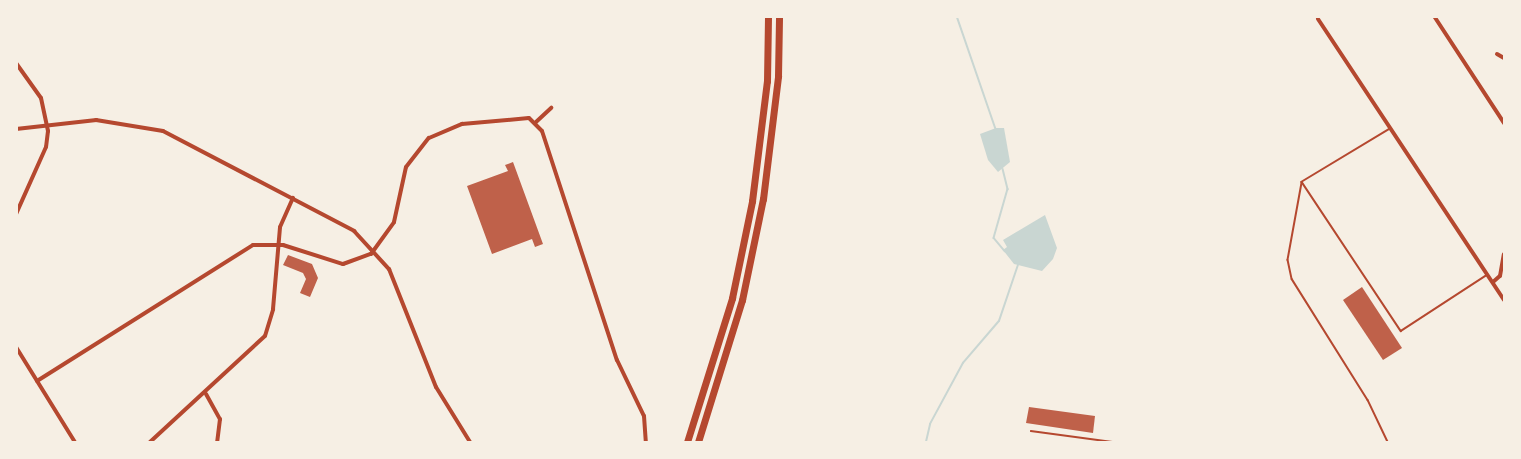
<!DOCTYPE html>
<style>
body{margin:0}
#map{position:relative;width:1521px;height:459px;overflow:hidden;background:#f6efe4;font-family:Figtree,sans-serif}
div>[style]{position:absolute}
.water>*{inset:0;background:#c9d6d2}
.stream>*{height:1.5px;margin:-0.75px;padding:0 0.75px;transform-origin:0.75px;border-radius:0.75px;background:#c9d6d2}
.building>*{inset:0;background:#bf614a}
.service>*{height:1.5px;margin:-0.75px;padding:0 0.75px;transform-origin:0.75px;border-radius:0.75px;background:#b5482f}
.minor>*{height:4px;margin:-2px;padding:0 2px;transform-origin:2px;border-radius:2px;background:#b5482f}
.motorway>*{height:7px;margin:-3.5px;padding:0 3.5px;transform-origin:3.5px;border-radius:3.5px;background:#b5482f}
span{translate:-50% -50%;white-space:nowrap;text-align:center;line-height:1.15;-webkit-text-stroke:4.5px #f6efe4;paint-order:stroke}
.frame{position:absolute;inset:0;border:18px solid #f6efe4;pointer-events:none}
</style>
<div id="map">
<div class="water">
<i style="clip-path:polygon(996px 128px,1004px 128px,1010px 162px,998px 172px,988px 160px,980px 134px)"></i>
<i style="clip-path:polygon(1045px 215px,1057px 248px,1053px 259px,1042px 271px,1014px 264px,1003px 250px,1007px 247px,1003px 240px)"></i>
</div>
<div class="stream">
<i style="left:957px;top:16px;width:120px;rotate:71deg"></i>
<i style="left:1003px;top:169px;width:21px;rotate:76deg"></i>
<i style="left:1008px;top:189px;width:51px;rotate:105.9deg"></i>
<i style="left:994px;top:238px;width:17px;rotate:50deg"></i>
<i style="left:926px;top:442px;width:18px;rotate:-77deg"></i>
<i style="left:930px;top:424px;width:69px;rotate:-61.6deg"></i>
<i style="left:963px;top:363px;width:55px;rotate:-49.4deg"></i>
<i style="left:999px;top:321px;width:59px;rotate:-71.3deg"></i>
</div>
<div class="building">
<i style="clip-path:polygon(513px 162px,543px 244px,535px 247px,532px 239px,492px 254px,467px 186px,508px 171px,505px 165px)"></i>
<i style="clip-path:polygon(288px 255px,312px 264px,318px 278px,310px 297px,300px 293px,306px 279px,303px 273px,283px 265px)"></i>
<i style="clip-path:polygon(1362px 287px,1402px 348px,1383px 360px,1343px 300px)"></i>
<i style="clip-path:polygon(1029px 407px,1095px 416px,1093px 433px,1026px 423px)"></i>
</div>
<div class="service">
<i style="left:1390px;top:129px;width:103px;rotate:148.9deg"></i>
<i style="left:1302px;top:182px;width:179px;rotate:56.4deg"></i>
<i style="left:1401px;top:331px;width:103px;rotate:-33.1deg"></i>
<i style="left:1302px;top:183px;width:78px;rotate:100.3deg"></i>
<i style="left:1288px;top:260px;width:19px;rotate:78deg"></i>
<i style="left:1292px;top:279px;width:143px;rotate:57.9deg"></i>
<i style="left:1368px;top:400px;width:47px;rotate:64.5deg"></i>
<i style="left:1031px;top:431px;width:82px;rotate:7.7deg"></i>
</div>
<div class="minor">
<i style="left:1434px;top:16px;width:128px;rotate:56.8deg"></i>
<i style="left:1318px;top:19px;width:337px;rotate:56.5deg"></i>
<i style="left:1497px;top:54px;width:8px;rotate:30deg"></i>
<i style="left:16px;top:63px;width:43px;rotate:54.5deg"></i>
<i style="left:41px;top:98px;width:34px;rotate:78deg"></i>
<i style="left:48px;top:131px;width:16px;rotate:97deg"></i>
<i style="left:46px;top:147px;width:73px;rotate:114.1deg"></i>
<i style="left:536px;top:122px;width:21px;rotate:-43deg"></i>
<i style="left:16px;top:129px;width:81px;rotate:-6.4deg"></i>
<i style="left:96px;top:120px;width:68px;rotate:9.3deg"></i>
<i style="left:163px;top:131px;width:216px;rotate:27.6deg"></i>
<i style="left:354px;top:231px;width:52px;rotate:47.4deg"></i>
<i style="left:389px;top:269px;width:127px;rotate:68.3deg"></i>
<i style="left:436px;top:387px;width:65px;rotate:58.3deg"></i>
<i style="left:1493px;top:282px;width:9px;rotate:-41deg"></i>
<i style="left:1500px;top:276px;width:22px;rotate:-80deg"></i>
<i style="left:16px;top:347px;width:112px;rotate:58.2deg"></i>
<i style="left:37px;top:381px;width:255px;rotate:-32.2deg"></i>
<i style="left:253px;top:245px;width:30px"></i>
<i style="left:283px;top:245px;width:63px;rotate:17.6deg"></i>
<i style="left:343px;top:264px;width:30px;rotate:-20deg"></i>
<i style="left:371px;top:254px;width:39px;rotate:-54deg"></i>
<i style="left:394px;top:222px;width:56px;rotate:-77.7deg"></i>
<i style="left:406px;top:167px;width:37px;rotate:-52deg"></i>
<i style="left:429px;top:138px;width:36px;rotate:-23deg"></i>
<i style="left:462px;top:124px;width:67px;rotate:-5.1deg"></i>
<i style="left:529px;top:118px;width:18px;rotate:45deg"></i>
<i style="left:542px;top:131px;width:241px;rotate:71.9deg"></i>
<i style="left:617px;top:360px;width:62px;rotate:64.3deg"></i>
<i style="left:644px;top:416px;width:26px;rotate:86deg"></i>
<i style="left:206px;top:394px;width:29px;rotate:61deg"></i>
<i style="left:220px;top:419px;width:23px;rotate:97deg"></i>
<i style="left:150px;top:442px;width:156px;rotate:-42.7deg"></i>
<i style="left:265px;top:336px;width:28px;rotate:-73deg"></i>
<i style="left:273px;top:309px;width:82px;rotate:-85.1deg"></i>
<i style="left:280px;top:227px;width:32px;rotate:-66deg"></i>
</div>
<div class="motorway">
<i style="left:687px;top:442px;width:151px;rotate:-72.6deg"></i>
<i style="left:732px;top:298px;width:99px;rotate:-78.3deg"></i>
<i style="left:752px;top:201px;width:121px;rotate:-82.9deg"></i>
<i style="left:767px;top:81px;width:65px;rotate:-89.1deg"></i>
<i style="left:698px;top:442px;width:149px;rotate:-72.8deg"></i>
<i style="left:742px;top:300px;width:103px;rotate:-78.3deg"></i>
<i style="left:763px;top:199px;width:124px;rotate:-83deg"></i>
<i style="left:778px;top:76px;width:60px;rotate:-89deg"></i>
</div>
<div class="frame"></div>
</div>
